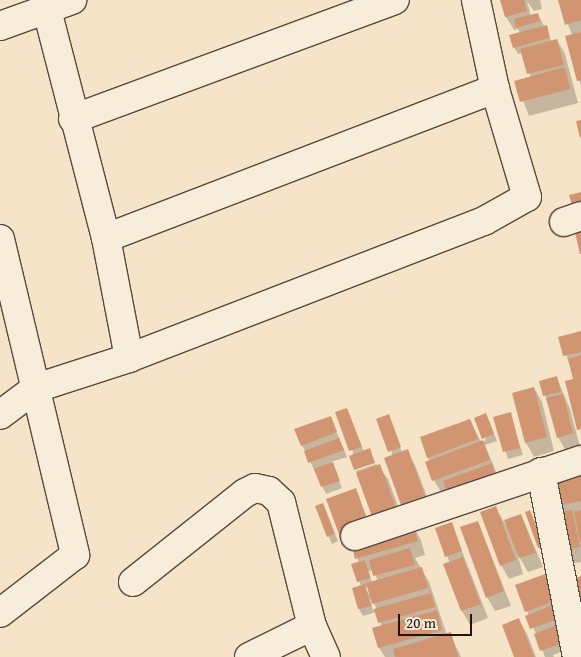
<!DOCTYPE html>
<style>
body{margin:0}
#map{position:relative;width:581px;height:657px;overflow:hidden;background:#f5e4c7;font-family:"Gentium Book Plus",serif}
div>[style]{position:absolute}
.shadow>*{inset:0;background:#0003}
.building>*{inset:0;background:#d29572}
.roads{filter:drop-shadow(1px 0 #58483b) drop-shadow(-1px 0 #58483b) drop-shadow(0 1px #58483b) drop-shadow(0 -1px #58483b)}
.minor>*{height:28px;margin:-14px;padding:0 14px;transform-origin:14px;border-radius:14px;background:#f8eddb}
span{translate:-50% -50%;white-space:nowrap;text-align:center;line-height:1.15;-webkit-text-stroke:5px #f8eddb;paint-order:stroke}
.scale{position:absolute;left:398px;top:614px;width:74px;height:22px;box-sizing:border-box;border:2px solid #23140c;border-top:0;padding-left:6px;font-size:15px;line-height:18px;white-space:nowrap;color:#23140c;-webkit-text-stroke:4px #f8eddb;paint-order:stroke}
</style>
<div id="map">
<div class="shadow">
<i style="clip-path:polygon(502px 0,540px 0,542px 9px,534px 11px,527px 1px,531px 16px,538px 14px,552px 42px,557px 40px,565px 54px,578px 103px,529px 116px,516px 82px,531px 78px,523px 53px,518px 54px,514px 47px,520px 33px,518px 29px,514px 30px,506px 17px)"></i>
<i style="clip-path:polygon(559px 0,581px 0,581px 86px,566px 37px,572px 35px)"></i>
<i style="clip-path:polygon(581px 332px,581px 434px,575px 379px,560px 338px)"></i>
<i style="clip-path:polygon(557px 378px,570px 409px,580px 447px,566px 451px,558px 437px,541px 382px)"></i>
<i style="clip-path:polygon(534px 388px,542px 402px,554px 451px,534px 457px,526px 443px,513px 394px)"></i>
<i style="clip-path:polygon(347px 409px,364px 452px,369px 450px,375px 462px,355px 469px)"></i>
<i style="clip-path:polygon(510px 414px,523px 455px,508px 459px,495px 418px)"></i>
<i style="clip-path:polygon(389px 416px,402px 453px,407px 451px,415px 465px,432px 510px,410px 518px,386px 459px,392px 456px)"></i>
<i style="clip-path:polygon(330px 417px,347px 457px,331px 462px,342px 488px,326px 494px,302px 445px)"></i>
<i style="clip-path:polygon(470px 420px,481px 442px,485px 441px,489px 421px,497px 441px,485px 445px,497px 474px,442px 494px,434px 480px,428px 457px)"></i>
<i style="clip-path:polygon(evenodd,376px 464px,388px 479px,406px 528px,413px 526px,421px 540px,425px 555px,415px 558px,429px 582px,447px 635px,450px 634px,461px 657px,385px 657px,379px 648px,382px 627px,376px 612px,363px 616px,359px 609px,353px 588px,361px 586px,353px 565px,359px 563px,354px 549px,349px 551px,341px 537px,328px 499px,355px 490px,375px 536px,375px 521px,356px 471px,376px 464px,373px 570px,378px 581px,372px 583px,369px 571px,373px 570px,376px 464px,369px 587px,370px 596px,365px 588px,369px 587px,376px 464px,370px 599px,371px 599px,377px 609px,373px 610px,370px 599px)"></i>
<i style="clip-path:polygon(581px 476px,581px 562px,568px 564px,552px 507px)"></i>
<i style="clip-path:polygon(323px 505px,338px 541px,332px 544px,317px 507px)"></i>
<i style="clip-path:polygon(496px 508px,507px 527px,521px 515px,543px 567px,528px 572px,517px 553px,523px 574px,509px 579px,501px 565px)"></i>
<i style="clip-path:polygon(478px 522px,511px 606px,495px 611px,487px 597px)"></i>
<i style="clip-path:polygon(451px 523px,488px 618px,470px 625px,462px 611px,450px 563px,436px 529px)"></i>
<i style="clip-path:polygon(545px 576px,553px 589px,571px 648px,553px 655px,554px 657px,545px 657px,527px 611px)"></i>
<i style="clip-path:polygon(519px 620px,527px 634px,536px 657px,516px 657px)"></i>
</div>
<div class="building">
<i style="clip-path:polygon(500px 0,524px 0,527px 11px,505px 17px)"></i>
<i style="clip-path:polygon(558px 0,581px 0,581px 20px,565px 25px)"></i>
<i style="clip-path:polygon(538px 13px,540px 21px,516px 28px,514px 19px)"></i>
<i style="clip-path:polygon(547px 25px,550px 38px,513px 48px,509px 35px)"></i>
<i style="clip-path:polygon(581px 32px,581px 80px,577px 81px,565px 36px)"></i>
<i style="clip-path:polygon(557px 39px,564px 65px,527px 74px,520px 49px)"></i>
<i style="clip-path:polygon(565px 67px,570px 89px,520px 102px,514px 81px)"></i>
<i style="clip-path:polygon(581px 120px,581px 137px,580px 138px,576px 121px)"></i>
<i style="clip-path:polygon(581px 192px,581px 210px,574px 212px,569px 195px)"></i>
<i style="clip-path:polygon(581px 230px,581px 254px,580px 254px,575px 232px)"></i>
<i style="clip-path:polygon(581px 331px,581px 352px,563px 356px,558px 337px)"></i>
<i style="clip-path:polygon(581px 355px,581px 429px,577px 430px,565px 381px,573px 379px,568px 359px)"></i>
<i style="clip-path:polygon(557px 376px,561px 392px,543px 396px,539px 381px)"></i>
<i style="clip-path:polygon(534px 387px,547px 437px,525px 443px,512px 393px)"></i>
<i style="clip-path:polygon(563px 394px,573px 433px,557px 438px,546px 398px)"></i>
<i style="clip-path:polygon(347px 408px,362px 447px,349px 451px,335px 412px)"></i>
<i style="clip-path:polygon(511px 412px,520px 448px,503px 452px,493px 417px)"></i>
<i style="clip-path:polygon(486px 413px,494px 434px,482px 439px,474px 418px)"></i>
<i style="clip-path:polygon(389px 414px,401px 447px,388px 452px,376px 419px)"></i>
<i style="clip-path:polygon(331px 416px,337px 432px,301px 446px,294px 429px)"></i>
<i style="clip-path:polygon(470px 419px,478px 439px,427px 458px,420px 437px)"></i>
<i style="clip-path:polygon(339px 438px,344px 450px,308px 463px,304px 451px)"></i>
<i style="clip-path:polygon(483px 440px,490px 460px,432px 481px,425px 462px)"></i>
<i style="clip-path:polygon(370px 448px,375px 463px,354px 470px,349px 456px)"></i>
<i style="clip-path:polygon(408px 449px,425px 496px,401px 505px,384px 458px)"></i>
<i style="clip-path:polygon(333px 462px,340px 481px,321px 487px,314px 469px)"></i>
<i style="clip-path:polygon(492px 463px,498px 482px,450px 500px,443px 481px)"></i>
<i style="clip-path:polygon(380px 464px,398px 513px,374px 522px,356px 473px)"></i>
<i style="clip-path:polygon(581px 474px,581px 501px,551px 507px,546px 481px)"></i>
<i style="clip-path:polygon(356px 488px,370px 527px,340px 537px,326px 499px)"></i>
<i style="clip-path:polygon(323px 503px,335px 534px,327px 537px,315px 506px)"></i>
<i style="clip-path:polygon(496px 506px,516px 560px,500px 566px,480px 512px)"></i>
<i style="clip-path:polygon(530px 510px,544px 546px,538px 548px,525px 512px)"></i>
<i style="clip-path:polygon(572px 510px,580px 547px,558px 551px,551px 514px)"></i>
<i style="clip-path:polygon(581px 510px,581px 542px,580px 543px,574px 512px)"></i>
<i style="clip-path:polygon(521px 514px,536px 553px,519px 558px,504px 520px)"></i>
<i style="clip-path:polygon(478px 521px,504px 591px,486px 598px,460px 527px)"></i>
<i style="clip-path:polygon(452px 522px,462px 551px,445px 557px,435px 528px)"></i>
<i style="clip-path:polygon(413px 524px,418px 541px,355px 559px,351px 542px)"></i>
<i style="clip-path:polygon(410px 548px,415px 565px,373px 576px,369px 560px)"></i>
<i style="clip-path:polygon(463px 557px,481px 604px,461px 611px,443px 564px)"></i>
<i style="clip-path:polygon(365px 560px,370px 578px,357px 582px,351px 564px)"></i>
<i style="clip-path:polygon(422px 567px,428px 588px,372px 604px,366px 583px)"></i>
<i style="clip-path:polygon(545px 574px,555px 601px,525px 612px,515px 585px)"></i>
<i style="clip-path:polygon(581px 576px,581px 600px,576px 602px,568px 581px)"></i>
<i style="clip-path:polygon(365px 584px,371px 606px,358px 609px,352px 588px)"></i>
<i style="clip-path:polygon(431px 593px,435px 607px,378px 623px,374px 609px)"></i>
<i style="clip-path:polygon(553px 605px,558px 619px,530px 629px,525px 616px)"></i>
<i style="clip-path:polygon(437px 610px,442px 630px,378px 648px,372px 628px)"></i>
<i style="clip-path:polygon(519px 618px,534px 657px,514px 657px,502px 625px)"></i>
<i style="clip-path:polygon(562px 623px,569px 641px,540px 651px,534px 634px)"></i>
<i style="clip-path:polygon(451px 632px,458px 657px,395px 657px,393px 649px)"></i>
</div>
<div class="roads">
<div class="minor">
<i style="left:47px;top:10px;width:236px;rotate:75.5deg"></i>
<i style="left:106px;top:238px;width:122px;rotate:79.1deg"></i>
<i style="left:0;top:26px;width:77px;rotate:-19.9deg"></i>
<i style="left:73px;top:119px;width:343px;rotate:-20.3deg"></i>
<i style="left:564px;top:222px;width:18px;rotate:-19deg"></i>
<i style="left:106px;top:238px;width:417px;rotate:-21deg"></i>
<i style="left:0;top:239px;width:325px;rotate:76.6deg"></i>
<i style="left:75px;top:555px;width:95px;rotate:142.3deg"></i>
<i style="left:0;top:415px;width:45px;rotate:-36.9deg"></i>
<i style="left:36px;top:388px;width:98px;rotate:-17.9deg"></i>
<i style="left:129px;top:358px;width:381px;rotate:-21.1deg"></i>
<i style="left:484px;top:221px;width:49px;rotate:-29.2deg"></i>
<i style="left:527px;top:197px;width:113px;rotate:-106.5deg"></i>
<i style="left:495px;top:89px;width:91px;rotate:-102.1deg"></i>
<i style="left:541px;top:472px;width:188px;rotate:79deg"></i>
<i style="left:355px;top:536px;width:238px;rotate:-18.6deg"></i>
<i style="left:133px;top:582px;width:143px;rotate:-38.5deg"></i>
<i style="left:245px;top:493px;width:11px;rotate:-27deg"></i>
<i style="left:255px;top:488px;width:14px;rotate:12deg"></i>
<i style="left:269px;top:491px;width:16px;rotate:43deg"></i>
<i style="left:281px;top:502px;width:128px;rotate:76deg"></i>
<i style="left:312px;top:626px;width:34px;rotate:66deg"></i>
<i style="left:249px;top:657px;width:70px;rotate:-26.2deg"></i>
</div>
</div>
<div class="scale">20 m</div>
</div>
